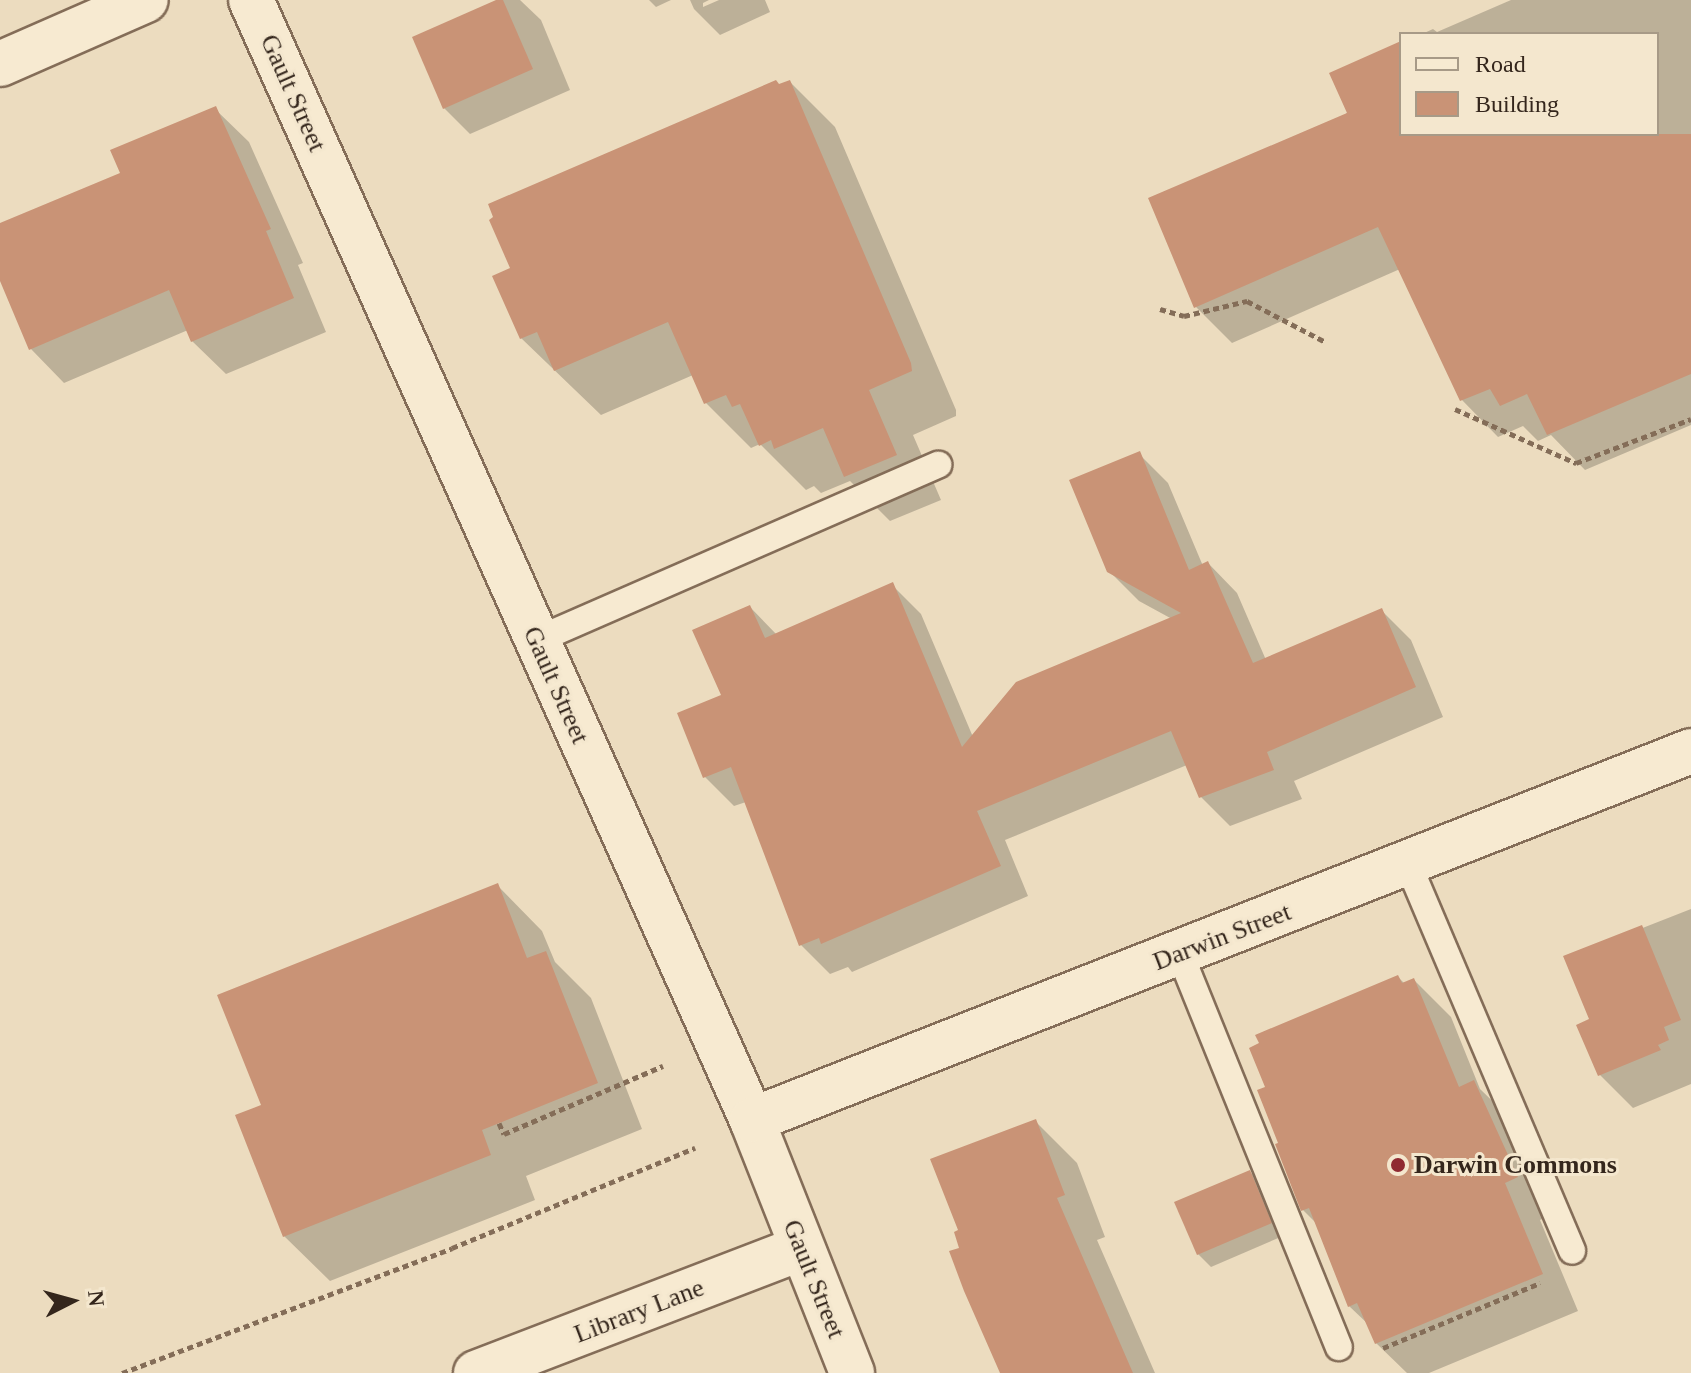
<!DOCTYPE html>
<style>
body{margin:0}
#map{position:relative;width:1691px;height:1373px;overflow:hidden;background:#ecdcbf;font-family:Georgia,serif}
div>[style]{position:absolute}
.shadow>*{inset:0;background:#0003}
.building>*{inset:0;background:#c99376}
.path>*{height:5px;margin-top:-2.5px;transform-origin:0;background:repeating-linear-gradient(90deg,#846d58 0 6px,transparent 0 10px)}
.roads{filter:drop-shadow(2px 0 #846d58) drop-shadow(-2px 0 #846d58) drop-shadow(0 2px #846d58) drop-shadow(0 -2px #846d58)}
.lane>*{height:26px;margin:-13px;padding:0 13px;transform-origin:13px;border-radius:13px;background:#f7ead1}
.street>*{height:44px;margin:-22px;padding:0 22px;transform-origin:22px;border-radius:22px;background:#f7ead1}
.dots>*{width:22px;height:22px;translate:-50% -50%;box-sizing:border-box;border:4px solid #f4e7ce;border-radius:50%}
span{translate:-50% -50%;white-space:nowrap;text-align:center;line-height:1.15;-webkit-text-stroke:6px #f4e7ce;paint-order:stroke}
.street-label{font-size:26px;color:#34261c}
.poi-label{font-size:26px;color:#34261c;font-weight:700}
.left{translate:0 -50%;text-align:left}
.legend{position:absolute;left:1399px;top:32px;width:260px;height:104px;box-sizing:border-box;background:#f4e7ce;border:2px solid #a79a87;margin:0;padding:10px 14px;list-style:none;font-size:24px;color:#34261c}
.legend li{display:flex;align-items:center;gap:16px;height:40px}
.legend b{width:40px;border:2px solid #a79a87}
.north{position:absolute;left:32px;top:1261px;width:80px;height:80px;-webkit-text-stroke:6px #f4e7ce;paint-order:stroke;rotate:84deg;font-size:22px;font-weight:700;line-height:32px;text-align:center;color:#34261c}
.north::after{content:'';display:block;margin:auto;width:28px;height:36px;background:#34261c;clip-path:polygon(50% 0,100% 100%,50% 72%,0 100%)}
</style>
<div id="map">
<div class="shadow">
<i style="clip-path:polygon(501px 0,520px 0,541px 20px,570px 90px,470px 134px,444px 108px)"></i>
<i style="clip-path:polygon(649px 0,671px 0,656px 7px)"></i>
<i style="clip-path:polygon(690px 0,709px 0,703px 3px,703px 7px,719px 0,765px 0,770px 12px,720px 35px,694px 9px)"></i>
<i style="clip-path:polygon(1511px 0,1691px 0,1691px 425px,1585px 470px,1551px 435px,1538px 441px,1523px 426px,1498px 437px,1462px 400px,1400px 269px,1232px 343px,1196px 307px,1401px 43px,1401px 134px,1657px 134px,1657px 34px,1422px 34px,1433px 29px,1437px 32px)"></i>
<i style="clip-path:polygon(790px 82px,835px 127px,956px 410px,956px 416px,913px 435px,941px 500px,890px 521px,850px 481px,821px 493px,814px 486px,806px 490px,760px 444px,751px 448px,706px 403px,693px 375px,601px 415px,521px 338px,513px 270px)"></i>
<i style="clip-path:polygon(215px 109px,249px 142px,303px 263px,298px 265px,326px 332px,226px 374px,192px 341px,188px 330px,64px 383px,31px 349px,0 276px,0 226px,122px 174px)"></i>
<i style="clip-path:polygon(1139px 454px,1168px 483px,1203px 566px,1208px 563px,1237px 593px,1266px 660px,1381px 610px,1411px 640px,1443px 717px,1294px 781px,1302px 799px,1230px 826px,1201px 797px,1187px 765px,1005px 840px,1028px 896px,852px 972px,848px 967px,830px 974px,801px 945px,746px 802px,734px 806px,705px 777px,750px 607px,777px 635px,892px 585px,921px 614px,973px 737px,1172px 619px,1139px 601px,1108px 570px)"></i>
<i style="clip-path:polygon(497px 885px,542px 931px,555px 962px,591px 998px,642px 1129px,526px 1176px,535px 1200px,330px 1281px,284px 1236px,264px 1106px)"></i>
<i style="clip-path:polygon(1691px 909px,1691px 1084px,1633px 1108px,1600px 1075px,1591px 1020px,1566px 958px)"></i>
<i style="clip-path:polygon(1398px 977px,1405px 984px,1414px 980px,1451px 1017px,1480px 1089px,1511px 1119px,1553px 1214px,1540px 1220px,1578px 1311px,1429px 1373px,1407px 1373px,1376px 1343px,1369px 1325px,1349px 1306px,1317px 1224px,1303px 1210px)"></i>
<i style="clip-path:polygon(1035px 1121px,1077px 1163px,1105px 1237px,1097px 1240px,1155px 1373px,1003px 1373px,962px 1249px)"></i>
<i style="clip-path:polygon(1250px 1172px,1263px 1185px,1283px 1236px,1211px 1267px,1198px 1254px)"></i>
</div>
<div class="building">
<i style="clip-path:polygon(496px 0,503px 0,533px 69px,443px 109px,412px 37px)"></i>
<i style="clip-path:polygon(1401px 41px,1401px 134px,1691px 134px,1691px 374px,1547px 435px,1527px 394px,1500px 406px,1490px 389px,1460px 401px,1378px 227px,1194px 308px,1148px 198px,1347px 113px,1329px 73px)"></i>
<i style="clip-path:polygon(776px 80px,779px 84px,790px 80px,911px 363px,912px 371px,869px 390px,897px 455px,844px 477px,823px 428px,774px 449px,771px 440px,759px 446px,740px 404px,732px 407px,726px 395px,704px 404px,668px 322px,554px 371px,537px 332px,520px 339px,492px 276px,510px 268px,489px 220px,493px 217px,488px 204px)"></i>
<i style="clip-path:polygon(216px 106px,271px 229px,266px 231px,294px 298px,191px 342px,169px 290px,29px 350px,0 281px,0 223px,120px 173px,110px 150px)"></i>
<i style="clip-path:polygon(1140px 451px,1189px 570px,1208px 561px,1253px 663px,1382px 608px,1416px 687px,1267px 752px,1274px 770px,1199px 798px,1171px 731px,977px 811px,1001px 866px,821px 944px,819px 938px,799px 946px,731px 767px,703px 778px,677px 713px,721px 695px,692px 630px,750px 605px,765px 638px,893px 582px,962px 747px,1016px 682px,1181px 613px,1107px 572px,1069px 480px)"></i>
<i style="clip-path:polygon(498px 883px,527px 958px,546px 951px,598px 1083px,482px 1130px,491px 1155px,283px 1237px,235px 1115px,261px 1105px,217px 995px)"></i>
<i style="clip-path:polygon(1642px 925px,1681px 1020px,1664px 1027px,1669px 1040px,1658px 1045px,1661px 1050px,1598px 1076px,1576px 1025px,1589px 1019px,1563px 956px)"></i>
<i style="clip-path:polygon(1398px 975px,1402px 983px,1414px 978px,1459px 1087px,1474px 1080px,1518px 1177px,1505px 1183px,1543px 1274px,1375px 1344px,1357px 1303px,1348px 1307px,1309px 1208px,1301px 1211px,1275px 1144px,1278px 1143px,1257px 1090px,1265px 1087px,1249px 1048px,1259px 1043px,1255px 1035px)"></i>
<i style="clip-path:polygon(1036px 1119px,1065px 1195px,1057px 1198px,1133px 1373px,1000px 1373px,964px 1291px,949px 1251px,959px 1248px,954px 1232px,958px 1230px,930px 1159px)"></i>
<i style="clip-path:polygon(1250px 1170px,1272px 1223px,1197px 1255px,1174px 1202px)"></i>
</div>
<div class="path">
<i style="left:1160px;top:309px;width:25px;rotate:16deg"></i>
<i style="left:1184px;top:316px;width:65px;rotate:-13.4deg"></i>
<i style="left:1247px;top:301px;width:87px;rotate:27.5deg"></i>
<i style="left:1455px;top:409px;width:133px;rotate:24.1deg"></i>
<i style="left:1576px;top:463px;width:123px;rotate:-20.9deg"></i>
<i style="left:499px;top:1123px;width:12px;rotate:66deg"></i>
<i style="left:504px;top:1134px;width:173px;rotate:-23.2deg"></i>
<i style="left:1383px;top:1348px;width:170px;rotate:-22.5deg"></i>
<i style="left:122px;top:1373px;width:353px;rotate:-20.7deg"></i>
<i style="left:452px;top:1248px;width:263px;rotate:-22.4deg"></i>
</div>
<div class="roads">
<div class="lane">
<i style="left:537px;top:640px;width:438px;rotate:-23.6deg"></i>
<i style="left:1408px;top:864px;width:420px;rotate:67deg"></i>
<i style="left:1180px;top:954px;width:424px;rotate:68deg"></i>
</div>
<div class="street">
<i style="left:251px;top:0;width:1227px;rotate:65.9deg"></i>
<i style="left:752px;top:1120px;width:272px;rotate:68.4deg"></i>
<i style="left:0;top:64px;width:159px;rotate:-23.7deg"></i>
<i style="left:752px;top:1120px;width:1009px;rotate:-21.45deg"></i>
<i style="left:476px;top:1373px;width:348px;rotate:-21deg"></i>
</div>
</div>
<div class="dots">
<i style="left:1398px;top:1165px;background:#902a31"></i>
</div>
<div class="street-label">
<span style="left:293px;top:93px;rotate:66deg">Gault Street</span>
<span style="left:556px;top:685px;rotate:66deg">Gault Street</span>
<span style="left:1222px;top:937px;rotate:-21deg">Darwin Street</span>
<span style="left:814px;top:1279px;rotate:68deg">Gault Street</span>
<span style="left:639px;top:1311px;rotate:-21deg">Library Lane</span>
</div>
<div class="poi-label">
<span class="left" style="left:1414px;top:1165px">Darwin Commons</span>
</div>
<ul class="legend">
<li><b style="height:10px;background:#f7ead1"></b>Road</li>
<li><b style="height:22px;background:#c99376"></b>Building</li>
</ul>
<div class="north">N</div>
</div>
